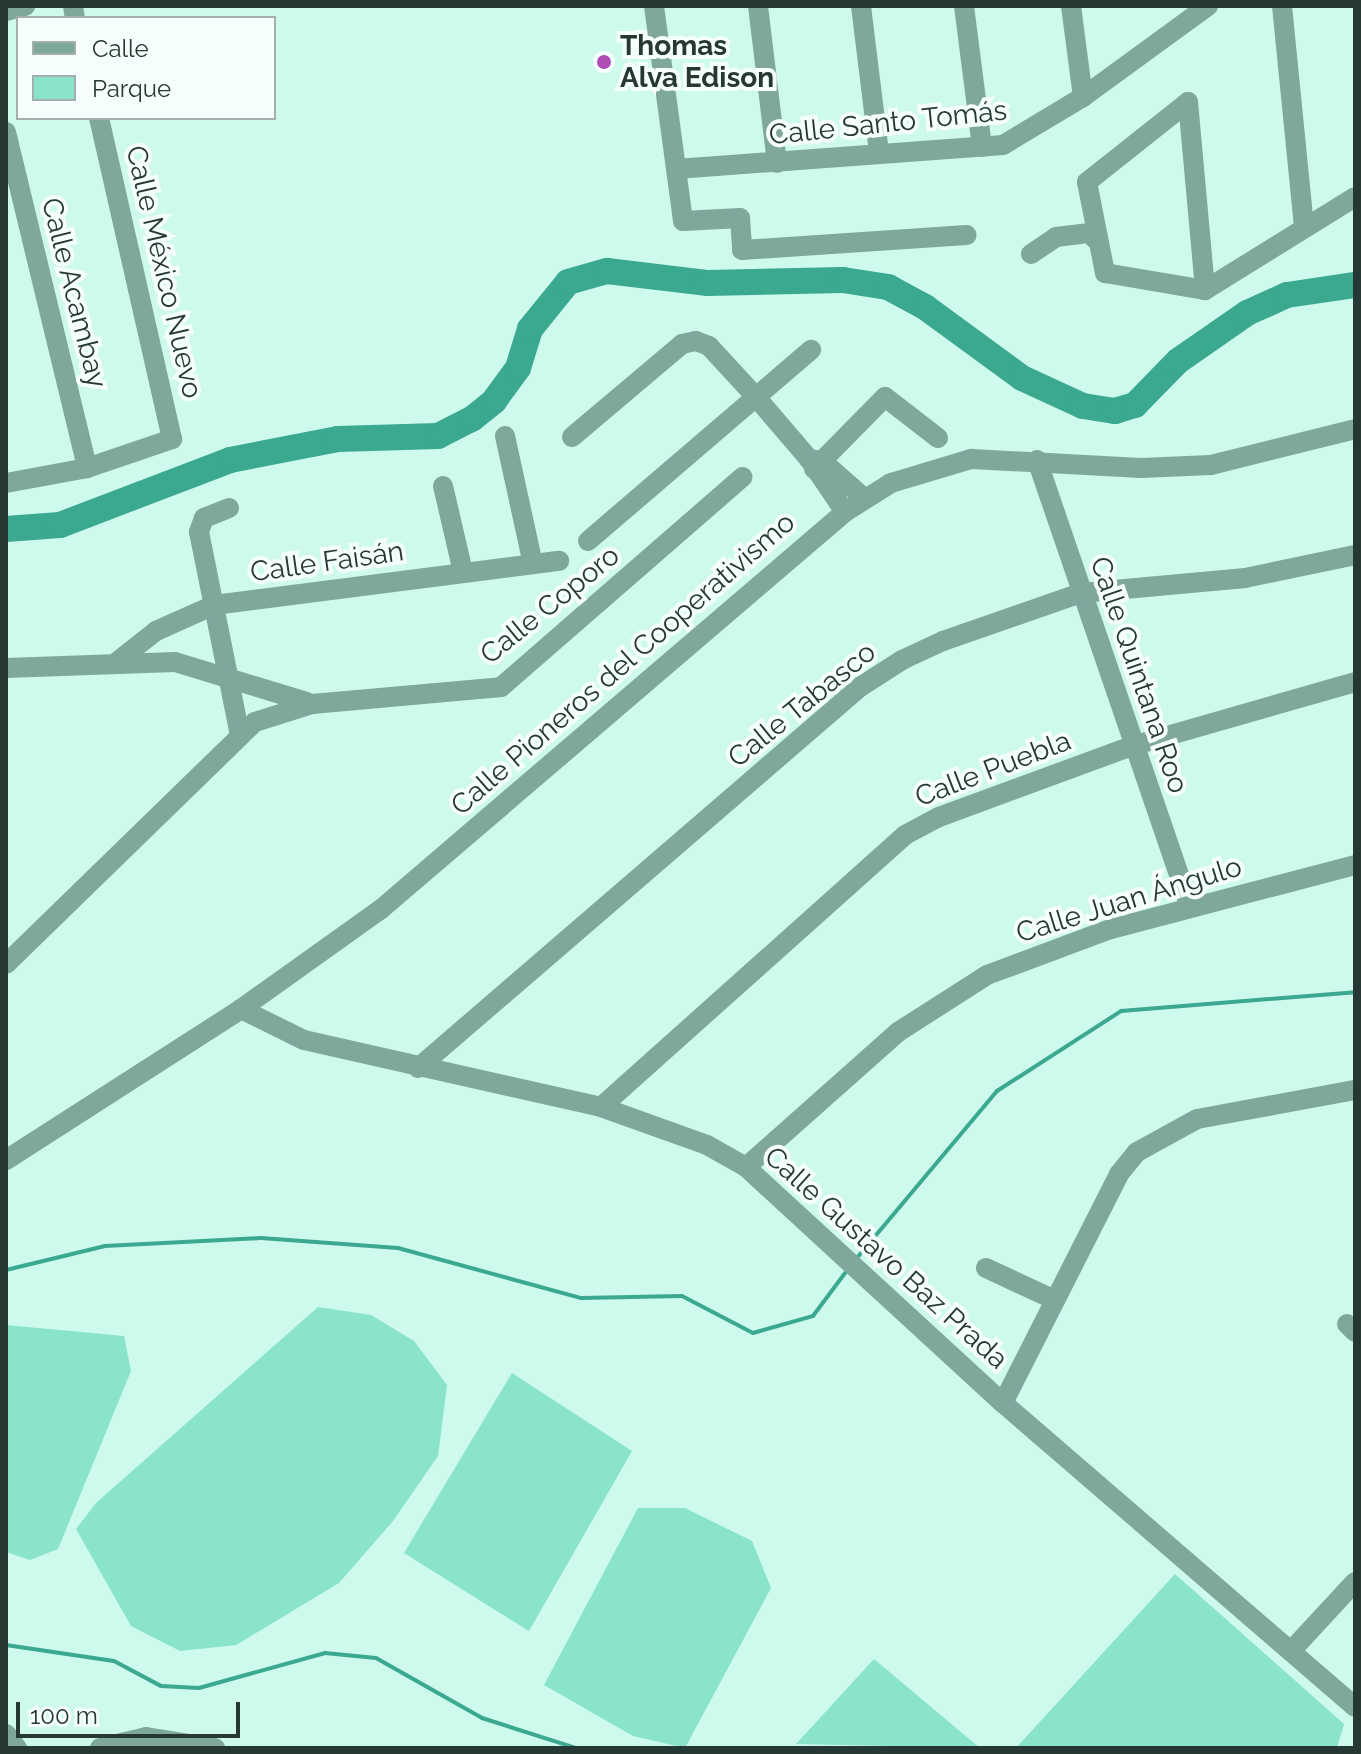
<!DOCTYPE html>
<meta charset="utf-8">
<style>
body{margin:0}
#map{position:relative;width:1361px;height:1754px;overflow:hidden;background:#cdfaed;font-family:Raleway,sans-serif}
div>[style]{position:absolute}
.green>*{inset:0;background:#8ae3cb}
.stream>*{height:4px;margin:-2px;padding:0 2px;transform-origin:2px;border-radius:2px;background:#3ba890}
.river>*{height:26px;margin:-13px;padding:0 13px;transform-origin:13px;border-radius:13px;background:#3ba890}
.minor>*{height:20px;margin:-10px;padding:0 10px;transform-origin:10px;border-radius:10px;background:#7fa79c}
.dots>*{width:22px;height:22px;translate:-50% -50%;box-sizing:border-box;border:4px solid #f5fefc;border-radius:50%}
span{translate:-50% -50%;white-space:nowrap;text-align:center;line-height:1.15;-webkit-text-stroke:8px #f5fefc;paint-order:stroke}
.poi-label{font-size:28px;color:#263833;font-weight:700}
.left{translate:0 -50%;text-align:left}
.street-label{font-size:28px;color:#263833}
.frame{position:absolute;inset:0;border:8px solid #263833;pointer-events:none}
.legend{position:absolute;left:16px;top:16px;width:260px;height:104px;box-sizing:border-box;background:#f5fefc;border:2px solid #a2afac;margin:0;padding:10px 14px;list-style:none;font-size:24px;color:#263833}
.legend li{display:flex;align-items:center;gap:16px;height:40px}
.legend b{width:40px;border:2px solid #a2afac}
.scale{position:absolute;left:16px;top:1702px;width:224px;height:36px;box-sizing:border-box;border:4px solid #263833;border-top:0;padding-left:10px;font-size:24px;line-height:28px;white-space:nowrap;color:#263833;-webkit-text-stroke:6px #f5fefc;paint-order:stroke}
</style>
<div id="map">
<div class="green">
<i style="clip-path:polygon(318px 1307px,371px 1315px,414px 1341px,447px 1385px,438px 1456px,393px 1521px,339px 1583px,236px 1645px,180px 1651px,131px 1626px,76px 1529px,96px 1503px)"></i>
<i style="clip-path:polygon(6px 1325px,124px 1336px,131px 1371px,58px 1549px,30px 1560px,6px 1552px)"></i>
<i style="clip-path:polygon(512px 1373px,632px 1451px,529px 1631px,404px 1553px)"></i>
<i style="clip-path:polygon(638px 1508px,685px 1508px,752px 1541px,771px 1588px,685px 1748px,633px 1736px,544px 1685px)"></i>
<i style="clip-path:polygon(1175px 1574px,1344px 1724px,1337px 1748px,1016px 1748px)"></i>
<i style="clip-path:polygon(874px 1659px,980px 1748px,796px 1744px)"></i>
</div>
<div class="stream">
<i style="left:856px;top:1259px;width:219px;rotate:-50deg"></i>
<i style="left:997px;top:1091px;width:148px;rotate:-32.8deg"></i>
<i style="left:1121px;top:1011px;width:235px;rotate:-4.6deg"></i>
<i style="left:6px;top:1270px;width:102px;rotate:-13.6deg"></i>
<i style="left:105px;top:1246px;width:156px;rotate:-2.9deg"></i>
<i style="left:261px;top:1238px;width:137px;rotate:4.2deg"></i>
<i style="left:398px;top:1248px;width:190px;rotate:15.3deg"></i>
<i style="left:581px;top:1298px;width:101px;rotate:-1.1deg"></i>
<i style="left:682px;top:1296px;width:80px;rotate:27.5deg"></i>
<i style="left:753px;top:1333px;width:62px;rotate:-15.8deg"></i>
<i style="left:813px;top:1316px;width:59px;rotate:-53.3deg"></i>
<i style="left:6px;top:1645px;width:109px;rotate:8.4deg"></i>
<i style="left:114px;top:1661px;width:53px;rotate:28deg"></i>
<i style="left:161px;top:1686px;width:38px;rotate:3deg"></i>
<i style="left:199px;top:1688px;width:131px;rotate:-15.5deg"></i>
<i style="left:325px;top:1653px;width:51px;rotate:5.6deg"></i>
<i style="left:376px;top:1658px;width:122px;rotate:29.5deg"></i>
<i style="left:482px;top:1718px;width:99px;rotate:17.7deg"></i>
</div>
<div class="river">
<i style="left:6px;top:529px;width:54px;rotate:-4.2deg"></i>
<i style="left:60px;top:525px;width:182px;rotate:-20.9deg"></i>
<i style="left:230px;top:460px;width:110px;rotate:-11deg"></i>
<i style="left:338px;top:439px;width:100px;rotate:-1.7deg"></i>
<i style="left:438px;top:436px;width:38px;rotate:-27deg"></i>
<i style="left:472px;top:419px;width:28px;rotate:-39deg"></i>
<i style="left:494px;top:401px;width:41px;rotate:-54deg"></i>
<i style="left:518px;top:368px;width:41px;rotate:-72.9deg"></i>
<i style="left:530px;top:329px;width:60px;rotate:-51deg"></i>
<i style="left:568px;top:282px;width:41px;rotate:-15.8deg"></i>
<i style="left:607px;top:271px;width:102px;rotate:6.8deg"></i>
<i style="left:708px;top:283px;width:135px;rotate:-1.3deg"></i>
<i style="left:843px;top:280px;width:46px;rotate:8.8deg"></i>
<i style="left:888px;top:287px;width:42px;rotate:28.4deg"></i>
<i style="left:925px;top:307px;width:120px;rotate:36.2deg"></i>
<i style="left:1022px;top:378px;width:67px;rotate:24.7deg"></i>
<i style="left:1083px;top:406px;width:32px;rotate:9deg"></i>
<i style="left:1115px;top:411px;width:21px;rotate:-17deg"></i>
<i style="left:1135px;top:405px;width:62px;rotate:-45.7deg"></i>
<i style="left:1178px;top:361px;width:84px;rotate:-34.8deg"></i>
<i style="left:1247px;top:313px;width:44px;rotate:-24.2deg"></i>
<i style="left:1287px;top:295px;width:69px;rotate:-8.4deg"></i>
</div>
<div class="minor">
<i style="left:73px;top:6px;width:12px;rotate:81deg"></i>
<i style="left:654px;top:6px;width:217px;rotate:82.3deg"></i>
<i style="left:683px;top:221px;width:57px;rotate:-3deg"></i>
<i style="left:740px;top:218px;width:32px;rotate:86deg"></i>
<i style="left:742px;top:250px;width:225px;rotate:-3.8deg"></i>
<i style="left:758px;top:6px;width:158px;rotate:83.1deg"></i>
<i style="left:861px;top:6px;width:148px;rotate:83deg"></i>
<i style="left:964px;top:6px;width:142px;rotate:82.7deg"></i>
<i style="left:1071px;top:6px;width:92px;rotate:82.5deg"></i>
<i style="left:1282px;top:6px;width:221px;rotate:84.3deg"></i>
<i style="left:6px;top:11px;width:20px;rotate:-15deg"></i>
<i style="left:1188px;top:102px;width:129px;rotate:141.6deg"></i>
<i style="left:1087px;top:182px;width:93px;rotate:78.8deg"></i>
<i style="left:1105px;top:273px;width:101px;rotate:9.6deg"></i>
<i style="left:1205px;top:290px;width:176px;rotate:-31.8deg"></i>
<i style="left:1188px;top:102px;width:189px;rotate:84.8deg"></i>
<i style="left:6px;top:132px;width:346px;rotate:76.4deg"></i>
<i style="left:676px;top:169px;width:328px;rotate:-4.2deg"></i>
<i style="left:1003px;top:145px;width:93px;rotate:-31deg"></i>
<i style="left:1083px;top:97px;width:155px;rotate:-36.1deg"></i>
<i style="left:1031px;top:254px;width:30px;rotate:-34deg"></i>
<i style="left:1056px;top:237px;width:34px;rotate:-7deg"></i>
<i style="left:1090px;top:233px;width:8px;rotate:50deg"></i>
<i style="left:505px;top:436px;width:131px;rotate:77.7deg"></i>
<i style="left:572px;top:437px;width:144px;rotate:-40.2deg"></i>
<i style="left:682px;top:344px;width:14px;rotate:-12deg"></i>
<i style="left:696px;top:341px;width:14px;rotate:21deg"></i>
<i style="left:709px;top:346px;width:69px;rotate:47.3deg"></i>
<i style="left:756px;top:397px;width:82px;rotate:49.5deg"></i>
<i style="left:809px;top:459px;width:64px;rotate:55.8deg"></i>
<i style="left:809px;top:459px;width:13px;rotate:9deg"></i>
<i style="left:822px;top:461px;width:56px;rotate:41.4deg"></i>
<i style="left:1037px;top:460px;width:473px;rotate:71.1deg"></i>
<i style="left:814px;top:469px;width:101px;rotate:-45.4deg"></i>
<i style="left:885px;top:397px;width:67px;rotate:37.7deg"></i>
<i style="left:6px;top:483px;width:82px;rotate:-10.5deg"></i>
<i style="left:87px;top:468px;width:90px;rotate:-18.8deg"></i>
<i style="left:172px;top:439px;width:329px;rotate:-102.8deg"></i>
<i style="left:443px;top:486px;width:88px;rotate:76.9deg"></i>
<i style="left:229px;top:508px;width:27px;rotate:158deg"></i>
<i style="left:204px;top:518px;width:15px;rotate:110deg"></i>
<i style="left:199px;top:532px;width:208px;rotate:78.6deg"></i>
<i style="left:588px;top:541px;width:294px;rotate:-40.6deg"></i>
<i style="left:118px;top:661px;width:48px;rotate:-38.3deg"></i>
<i style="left:156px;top:631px;width:64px;rotate:-24.1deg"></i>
<i style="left:214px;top:605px;width:348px;rotate:-7.3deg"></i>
<i style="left:6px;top:668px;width:169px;rotate:-2deg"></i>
<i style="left:175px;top:662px;width:138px;rotate:16.9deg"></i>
<i style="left:6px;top:964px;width:347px;rotate:-44.2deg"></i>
<i style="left:255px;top:722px;width:60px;rotate:-17.5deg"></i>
<i style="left:312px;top:704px;width:190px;rotate:-5.1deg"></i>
<i style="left:501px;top:687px;width:320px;rotate:-41deg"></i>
<i style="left:241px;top:1009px;width:70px;rotate:26.2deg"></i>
<i style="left:304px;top:1040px;width:304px;rotate:12.7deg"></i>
<i style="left:601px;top:1107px;width:113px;rotate:19.7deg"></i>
<i style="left:707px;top:1145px;width:45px;rotate:29.4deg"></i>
<i style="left:746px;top:1167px;width:349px;rotate:42.6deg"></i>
<i style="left:1003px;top:1403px;width:465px;rotate:40.8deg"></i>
<i style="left:418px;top:1068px;width:584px;rotate:-40.76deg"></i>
<i style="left:860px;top:687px;width:50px;rotate:-32.7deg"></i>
<i style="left:902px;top:660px;width:45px;rotate:-24.9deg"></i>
<i style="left:943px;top:641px;width:146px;rotate:-19.2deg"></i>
<i style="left:1081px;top:593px;width:165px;rotate:-5.2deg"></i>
<i style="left:1245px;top:578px;width:112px;rotate:-11.8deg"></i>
<i style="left:601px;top:1107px;width:408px;rotate:-41.8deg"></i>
<i style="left:905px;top:835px;width:38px;rotate:-28deg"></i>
<i style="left:939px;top:817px;width:206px;rotate:-20.2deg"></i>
<i style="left:1132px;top:746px;width:232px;rotate:-16deg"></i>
<i style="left:6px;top:1160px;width:279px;rotate:-32.7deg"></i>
<i style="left:241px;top:1009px;width:171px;rotate:-35.5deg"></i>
<i style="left:380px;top:910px;width:612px;rotate:-40.56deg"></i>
<i style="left:845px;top:512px;width:54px;rotate:-32.2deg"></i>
<i style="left:891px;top:483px;width:84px;rotate:-16.7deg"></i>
<i style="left:971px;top:459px;width:170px;rotate:3deg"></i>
<i style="left:1141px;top:468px;width:70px;rotate:-2.5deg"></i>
<i style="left:1211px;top:465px;width:148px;rotate:-14deg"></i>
<i style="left:746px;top:1167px;width:203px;rotate:-41.6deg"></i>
<i style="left:898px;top:1032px;width:106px;rotate:-32.6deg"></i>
<i style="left:987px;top:975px;width:132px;rotate:-20.4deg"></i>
<i style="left:1111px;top:929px;width:252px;rotate:-14.7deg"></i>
<i style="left:986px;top:1268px;width:76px;rotate:24.9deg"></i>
<i style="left:1347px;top:1324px;width:11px;rotate:45deg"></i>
<i style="left:1003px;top:1403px;width:257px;rotate:-63.1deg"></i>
<i style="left:1119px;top:1174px;width:28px;rotate:-51deg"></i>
<i style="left:1137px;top:1152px;width:68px;rotate:-28.8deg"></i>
<i style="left:1197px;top:1119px;width:161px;rotate:-10.4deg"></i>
<i style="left:1291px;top:1651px;width:94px;rotate:-47.2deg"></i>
<i style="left:6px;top:1734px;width:18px;rotate:52deg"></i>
<i style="left:100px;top:1748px;width:47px;rotate:-13.4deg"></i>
<i style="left:146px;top:1737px;width:70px;rotate:9.1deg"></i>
</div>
<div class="dots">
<i style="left:604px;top:62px;background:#af4db5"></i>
</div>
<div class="poi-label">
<span class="left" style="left:620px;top:62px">Thomas<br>Alva Edison</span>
</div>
<div class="street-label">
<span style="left:888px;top:123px;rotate:-6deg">Calle Santo Tomás</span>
<span style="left:164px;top:272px;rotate:77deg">Calle México Nuevo</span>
<span style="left:74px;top:293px;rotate:76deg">Calle Acambay</span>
<span style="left:327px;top:562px;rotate:-8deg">Calle Faisán</span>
<span style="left:550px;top:605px;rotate:-39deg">Calle Coporo</span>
<span style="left:623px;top:664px;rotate:-41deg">Calle Pioneros del Cooperativismo</span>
<span style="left:1139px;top:675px;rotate:71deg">Calle Quintana Roo</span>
<span style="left:802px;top:705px;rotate:-39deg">Calle Tabasco</span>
<span style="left:993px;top:769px;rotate:-21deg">Calle Puebla</span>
<span style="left:1129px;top:900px;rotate:-17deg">Calle Juan Ángulo</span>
<span style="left:886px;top:1258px;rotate:42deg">Calle Gustavo Baz Prada</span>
</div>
<div class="frame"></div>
<ul class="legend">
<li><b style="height:10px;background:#7fa79c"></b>Calle</li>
<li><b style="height:22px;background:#8ae3cb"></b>Parque</li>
</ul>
<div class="scale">100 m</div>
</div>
